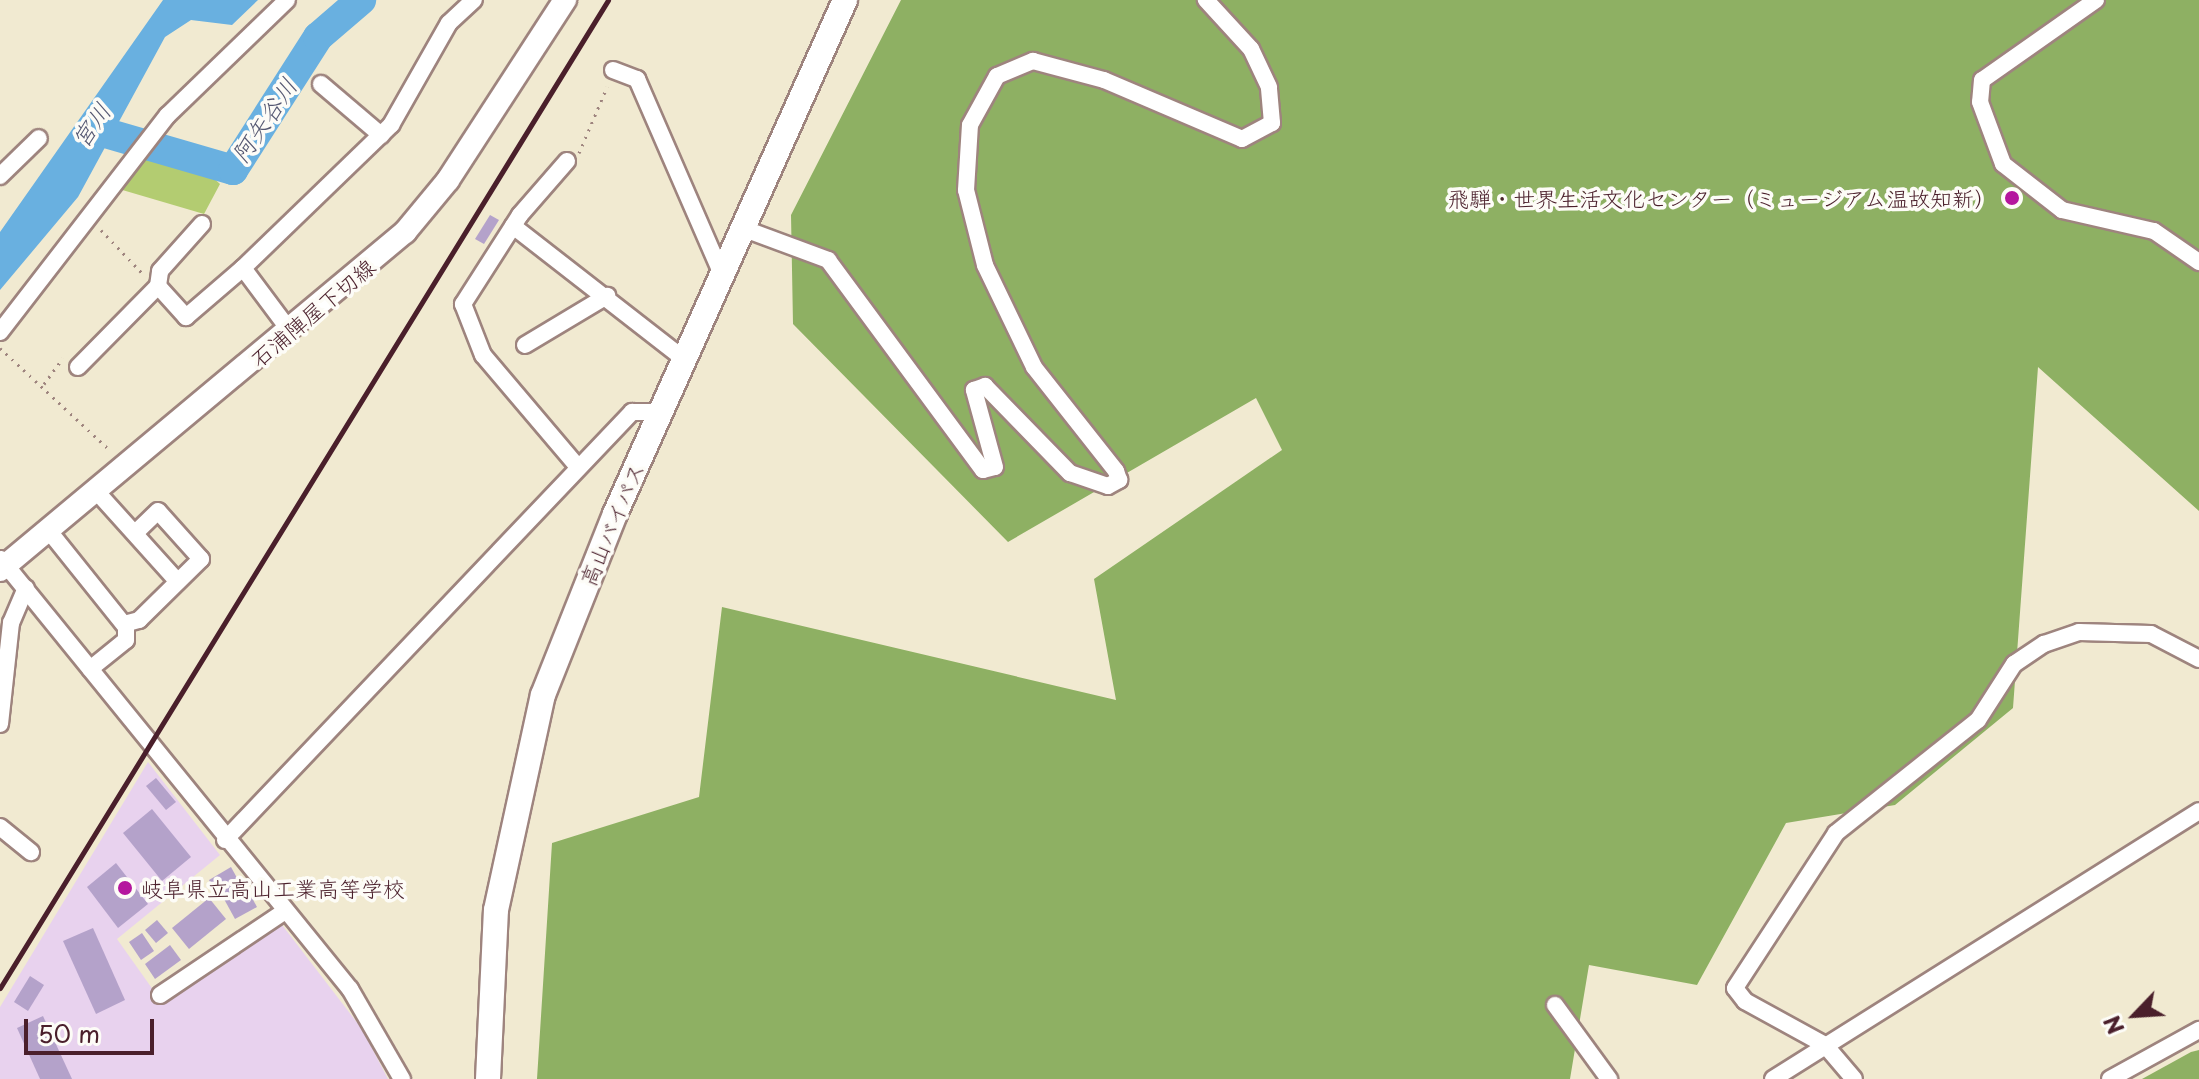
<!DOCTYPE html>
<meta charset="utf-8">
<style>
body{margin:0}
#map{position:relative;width:2199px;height:1079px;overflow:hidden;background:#f1ead1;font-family:"Playpen Sans","Klee One",sans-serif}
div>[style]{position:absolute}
.built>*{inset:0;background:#e8d2ee}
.green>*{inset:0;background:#b3cc71}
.forest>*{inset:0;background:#8eb063}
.water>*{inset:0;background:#69b0e0}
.river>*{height:30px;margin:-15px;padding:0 15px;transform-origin:15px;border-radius:15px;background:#69b0e0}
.building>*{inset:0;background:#b4a2ca}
.path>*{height:3px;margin-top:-1.5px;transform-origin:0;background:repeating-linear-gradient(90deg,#9e847e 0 2px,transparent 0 8px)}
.roads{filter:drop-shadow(2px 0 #9e847e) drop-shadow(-2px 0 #9e847e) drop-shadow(0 2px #9e847e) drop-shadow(0 -2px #9e847e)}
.minor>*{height:16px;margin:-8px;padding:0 8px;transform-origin:8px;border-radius:8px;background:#fff}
.major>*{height:22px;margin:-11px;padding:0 11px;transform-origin:11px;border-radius:11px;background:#fff}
.highway>*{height:24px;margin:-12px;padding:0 12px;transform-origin:12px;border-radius:12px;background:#fff}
.rail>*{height:5px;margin:-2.5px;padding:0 2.5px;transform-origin:2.5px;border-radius:2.5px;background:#4a1f2b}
.dots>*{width:22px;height:22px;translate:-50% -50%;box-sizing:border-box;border:4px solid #fdfcf7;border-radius:50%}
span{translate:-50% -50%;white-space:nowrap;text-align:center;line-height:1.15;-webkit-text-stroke:7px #fdfcf7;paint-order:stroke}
.poi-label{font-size:22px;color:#4a1f2b}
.right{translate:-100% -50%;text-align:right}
.left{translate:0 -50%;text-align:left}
.street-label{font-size:22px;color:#4a1f2b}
.water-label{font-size:24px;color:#565973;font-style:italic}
.north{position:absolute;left:2095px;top:975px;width:80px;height:80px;-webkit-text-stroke:6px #fdfcf7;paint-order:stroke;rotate:245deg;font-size:22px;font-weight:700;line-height:32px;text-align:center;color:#4a1f2b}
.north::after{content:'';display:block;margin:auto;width:28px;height:36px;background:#4a1f2b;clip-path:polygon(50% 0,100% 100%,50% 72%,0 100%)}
.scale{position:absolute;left:24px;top:1019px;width:130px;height:36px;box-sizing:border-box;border:4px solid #4a1f2b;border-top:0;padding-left:10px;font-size:24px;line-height:28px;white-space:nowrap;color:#4a1f2b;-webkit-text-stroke:6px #fdfcf7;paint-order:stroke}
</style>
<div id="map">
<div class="built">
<i style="clip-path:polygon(148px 762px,220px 855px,117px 939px,161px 1001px,279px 921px,362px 1029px,388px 1079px,0 1079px,0 1007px)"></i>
</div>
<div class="green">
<i style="clip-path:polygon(142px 158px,199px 165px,220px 184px,204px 214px,119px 189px)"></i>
</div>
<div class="forest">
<i style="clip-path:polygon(901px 0,2199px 0,2199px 511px,2038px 367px,2013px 708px,1895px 805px,1786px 823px,1697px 985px,1589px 965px,1570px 1079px,537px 1079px,552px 843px,699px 797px,722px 607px,1116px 700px,1094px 579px,1282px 450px,1256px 398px,1008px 542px,793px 324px,791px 215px)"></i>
<i style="clip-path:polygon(2199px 1050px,2199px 1079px,2142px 1079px,2191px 1052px)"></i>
</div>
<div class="water">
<i style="clip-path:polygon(163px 0,258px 0,232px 25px,191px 20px,165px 37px,78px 197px,0 290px,0 232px)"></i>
</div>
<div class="river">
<i style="left:92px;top:129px;width:147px;rotate:16.2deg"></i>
<i style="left:233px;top:170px;width:158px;rotate:-57.4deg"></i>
<i style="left:318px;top:37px;width:57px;rotate:-40.7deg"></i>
</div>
<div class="building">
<i style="clip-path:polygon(490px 215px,499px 220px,484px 244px,475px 239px)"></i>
<i style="clip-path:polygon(156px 778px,176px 802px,166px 810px,146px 786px)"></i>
<i style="clip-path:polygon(152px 809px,191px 857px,162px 881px,123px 833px)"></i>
<i style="clip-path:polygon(116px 863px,148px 904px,118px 928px,87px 887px)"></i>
<i style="clip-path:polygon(231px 867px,242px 887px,219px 899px,209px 880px)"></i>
<i style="clip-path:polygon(246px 887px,257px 907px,235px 919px,224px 899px)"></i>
<i style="clip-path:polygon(209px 898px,226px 919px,189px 949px,172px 928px)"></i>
<i style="clip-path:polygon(157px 920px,168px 933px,156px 943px,145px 930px)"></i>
<i style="clip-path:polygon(93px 928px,125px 1000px,96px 1014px,63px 941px)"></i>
<i style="clip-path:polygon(142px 933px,154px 951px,141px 960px,129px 942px)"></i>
<i style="clip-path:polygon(170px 945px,181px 960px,155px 979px,145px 964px)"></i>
<i style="clip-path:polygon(30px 976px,44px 985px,28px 1011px,14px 1002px)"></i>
<i style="clip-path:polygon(43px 1016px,72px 1079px,40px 1079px,17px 1028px)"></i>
</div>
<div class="path">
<i style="left:579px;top:153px;width:72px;rotate:-67deg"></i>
<i style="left:101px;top:230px;width:61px;rotate:46.3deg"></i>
<i style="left:0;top:348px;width:151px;rotate:42.9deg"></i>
<i style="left:44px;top:384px;width:32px;rotate:-54deg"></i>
</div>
<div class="roads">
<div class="minor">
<i style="left:2096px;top:0;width:139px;rotate:144.9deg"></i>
<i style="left:1982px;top:80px;width:22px;rotate:95deg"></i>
<i style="left:1980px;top:102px;width:66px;rotate:69.6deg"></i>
<i style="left:2003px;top:164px;width:75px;rotate:37.9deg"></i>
<i style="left:2062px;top:210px;width:94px;rotate:12.9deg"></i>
<i style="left:2154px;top:231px;width:55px;rotate:34.6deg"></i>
<i style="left:613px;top:70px;width:26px;rotate:21deg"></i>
<i style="left:637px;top:79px;width:210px;rotate:66.5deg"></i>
<i style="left:321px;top:84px;width:79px;rotate:40.4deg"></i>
<i style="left:567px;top:161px;width:72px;rotate:131deg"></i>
<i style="left:520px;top:215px;width:106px;rotate:122.6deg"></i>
<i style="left:463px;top:304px;width:55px;rotate:68.6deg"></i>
<i style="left:483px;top:355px;width:147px;rotate:49.7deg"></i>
<i style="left:0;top:176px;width:54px;rotate:-44.3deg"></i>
<i style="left:513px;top:226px;width:217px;rotate:37.9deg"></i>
<i style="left:742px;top:228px;width:92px;rotate:20.4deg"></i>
<i style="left:828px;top:260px;width:261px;rotate:53.6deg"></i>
<i style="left:983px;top:470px;width:12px;rotate:-14deg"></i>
<i style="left:995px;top:467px;width:80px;rotate:-105.3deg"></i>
<i style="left:974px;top:390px;width:12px;rotate:-20deg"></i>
<i style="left:985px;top:386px;width:122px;rotate:45.7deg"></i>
<i style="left:1070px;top:473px;width:40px;rotate:18.9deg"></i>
<i style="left:1108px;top:486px;width:13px;rotate:-29deg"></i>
<i style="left:1119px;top:480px;width:9px;rotate:-108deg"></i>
<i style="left:1116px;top:471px;width:132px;rotate:-128.3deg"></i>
<i style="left:1034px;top:367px;width:113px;rotate:-115.7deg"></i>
<i style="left:985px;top:265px;width:77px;rotate:-104.2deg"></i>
<i style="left:966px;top:190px;width:65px;rotate:-86.5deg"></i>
<i style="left:970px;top:125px;width:56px;rotate:-61.1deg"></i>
<i style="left:997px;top:76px;width:39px;rotate:-23deg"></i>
<i style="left:1033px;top:61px;width:73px;rotate:15deg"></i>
<i style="left:1104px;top:80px;width:150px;rotate:23.1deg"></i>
<i style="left:1242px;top:139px;width:34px;rotate:-28deg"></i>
<i style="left:1272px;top:123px;width:36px;rotate:-95deg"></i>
<i style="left:1269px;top:87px;width:42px;rotate:-115.3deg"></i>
<i style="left:1251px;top:49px;width:67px;rotate:-132.6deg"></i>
<i style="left:243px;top:268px;width:79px;rotate:53.3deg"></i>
<i style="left:158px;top:286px;width:15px;rotate:-82deg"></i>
<i style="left:160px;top:271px;width:63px;rotate:-48.2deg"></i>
<i style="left:0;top:332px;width:274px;rotate:-52.3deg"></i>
<i style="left:168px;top:115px;width:165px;rotate:-44deg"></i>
<i style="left:525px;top:345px;width:96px;rotate:-30.9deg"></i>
<i style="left:78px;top:367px;width:114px;rotate:-45.4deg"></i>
<i style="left:158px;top:286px;width:42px;rotate:47.9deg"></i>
<i style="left:186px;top:317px;width:75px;rotate:-40.7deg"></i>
<i style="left:243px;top:268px;width:206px;rotate:-44deg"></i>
<i style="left:391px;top:125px;width:117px;rotate:-60.4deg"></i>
<i style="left:449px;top:23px;width:34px;rotate:-43deg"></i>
<i style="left:97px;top:492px;width:120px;rotate:48deg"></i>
<i style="left:49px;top:531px;width:123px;rotate:51.3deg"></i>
<i style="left:126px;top:627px;width:13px;rotate:90deg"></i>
<i style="left:126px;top:640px;width:46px;rotate:141.1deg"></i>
<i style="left:1px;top:559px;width:554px;rotate:50.94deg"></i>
<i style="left:350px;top:989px;width:104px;rotate:60deg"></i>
<i style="left:124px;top:624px;width:16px;rotate:-15deg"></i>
<i style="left:139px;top:620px;width:87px;rotate:-44.5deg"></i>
<i style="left:201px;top:559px;width:64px;rotate:-131.9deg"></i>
<i style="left:158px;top:511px;width:32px;rotate:136deg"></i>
<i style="left:0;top:724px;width:102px;rotate:-83.8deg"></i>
<i style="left:11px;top:623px;width:38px;rotate:-67deg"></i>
<i style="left:0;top:827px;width:40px;rotate:39deg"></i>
<i style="left:225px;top:840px;width:591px;rotate:-46.44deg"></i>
<i style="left:632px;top:412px;width:28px"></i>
<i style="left:160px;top:995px;width:151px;rotate:-33.9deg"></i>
<i style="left:1555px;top:1005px;width:92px;rotate:53.9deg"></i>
<i style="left:1773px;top:1079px;width:503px;rotate:-32.17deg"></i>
<i style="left:1854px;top:1079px;width:45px;rotate:-130.5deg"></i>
<i style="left:1825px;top:1045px;width:91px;rotate:-151.2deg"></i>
<i style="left:1745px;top:1001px;width:16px;rotate:-128deg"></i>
<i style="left:1735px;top:988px;width:185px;rotate:-56.9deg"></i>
<i style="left:1836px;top:833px;width:181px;rotate:-38.5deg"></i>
<i style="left:1978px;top:720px;width:67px;rotate:-57.3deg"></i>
<i style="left:2014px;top:664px;width:36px;rotate:-34deg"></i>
<i style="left:2044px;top:644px;width:37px;rotate:-19deg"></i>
<i style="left:2079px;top:632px;width:72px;rotate:1.6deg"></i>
<i style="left:2151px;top:634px;width:54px;rotate:27.5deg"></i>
<i style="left:2110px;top:1079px;width:102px;rotate:-28.8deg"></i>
</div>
<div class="major">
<i style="left:0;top:570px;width:528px;rotate:-39.85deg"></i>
<i style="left:405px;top:232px;width:67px;rotate:-50.4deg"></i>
<i style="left:448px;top:180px;width:215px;rotate:-57deg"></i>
</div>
<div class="highway">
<i style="left:488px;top:1079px;width:169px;rotate:-87.3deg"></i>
<i style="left:496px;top:910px;width:220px;rotate:-77.7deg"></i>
<i style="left:543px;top:695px;width:195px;rotate:-68.3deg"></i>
<i style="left:615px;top:514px;width:563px;rotate:-65.89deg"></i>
</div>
</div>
<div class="rail">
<i style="left:0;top:988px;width:1160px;rotate:-58.39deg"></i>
</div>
<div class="dots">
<i style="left:2012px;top:198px;background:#b5179e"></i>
<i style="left:125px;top:888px;background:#b5179e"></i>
</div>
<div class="poi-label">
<span class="right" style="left:1996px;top:198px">飛騨・世界生活文化センター（ミュージアム温故知新）</span>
<span class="left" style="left:141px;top:888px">岐阜県立高山工業高等学校</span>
</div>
<div class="street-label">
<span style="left:312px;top:312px;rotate:-40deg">石浦陣屋下切線</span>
<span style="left:611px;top:524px;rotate:-67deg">高山バイパス</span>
</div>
<div class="water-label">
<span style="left:264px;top:120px;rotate:-56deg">阿矢谷川</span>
<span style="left:91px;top:125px;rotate:-55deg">宮川</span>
</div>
<div class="north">N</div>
<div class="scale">50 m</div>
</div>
